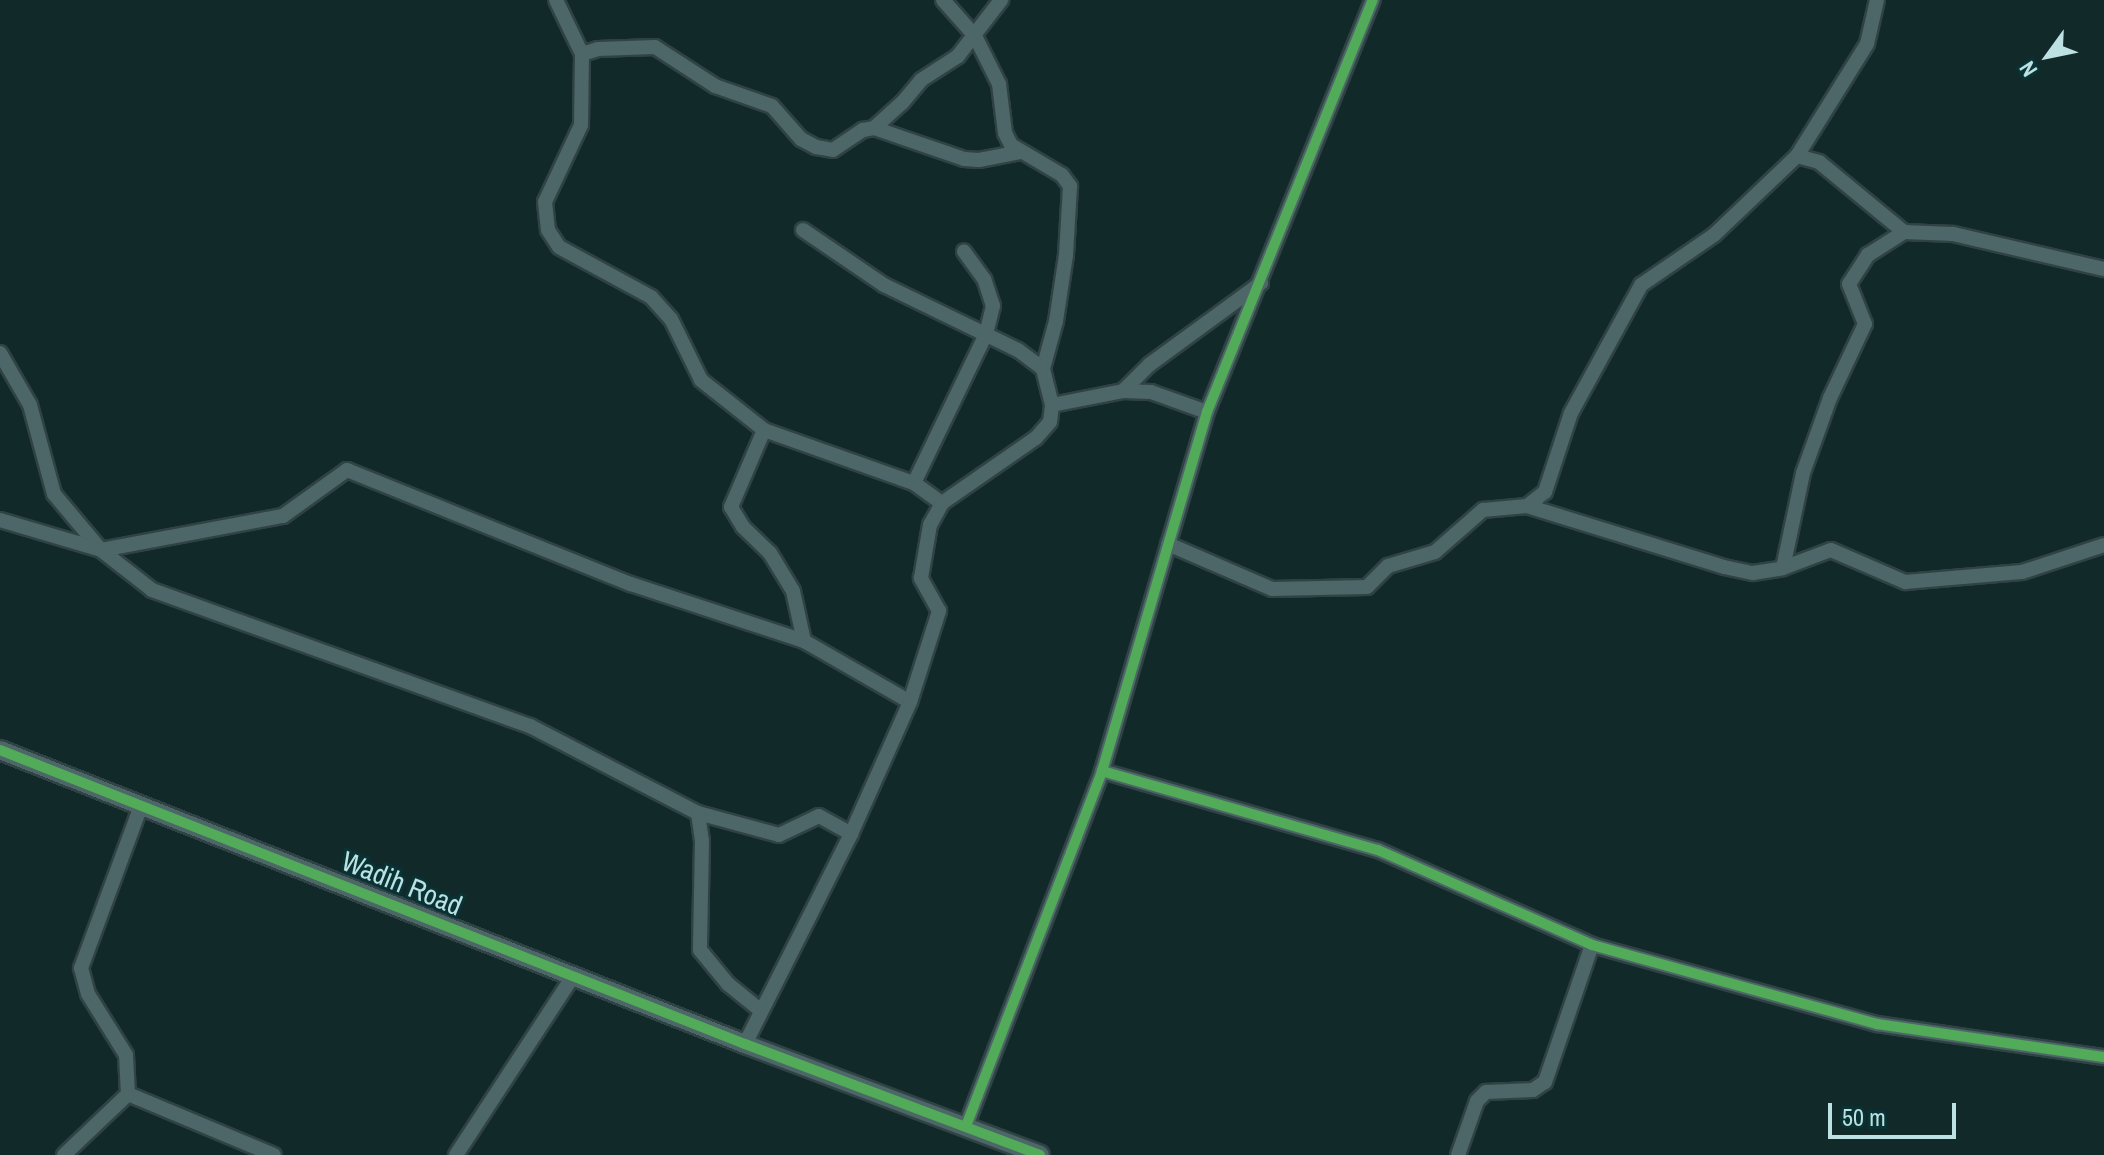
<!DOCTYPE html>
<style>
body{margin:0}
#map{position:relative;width:2104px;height:1155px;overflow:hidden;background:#12292a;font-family:"Archivo Narrow",sans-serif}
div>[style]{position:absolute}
.roads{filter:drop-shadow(2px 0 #304344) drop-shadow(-2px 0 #304344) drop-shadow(0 2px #304344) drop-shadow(0 -2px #304344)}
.minor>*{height:14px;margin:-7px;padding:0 7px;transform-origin:7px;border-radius:7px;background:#4d6667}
.tertiary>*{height:18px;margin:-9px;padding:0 9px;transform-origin:9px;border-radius:9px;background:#4d6667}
.cycleway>*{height:10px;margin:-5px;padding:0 5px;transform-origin:5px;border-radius:5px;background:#51ab58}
span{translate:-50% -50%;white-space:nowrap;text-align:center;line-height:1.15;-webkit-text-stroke:6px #083234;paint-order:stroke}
.street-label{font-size:28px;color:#bde0e2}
.north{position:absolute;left:2008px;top:16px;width:80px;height:80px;-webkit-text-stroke:6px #083234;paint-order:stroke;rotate:237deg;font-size:22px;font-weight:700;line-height:32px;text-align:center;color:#bde0e2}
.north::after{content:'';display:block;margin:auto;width:28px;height:36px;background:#bde0e2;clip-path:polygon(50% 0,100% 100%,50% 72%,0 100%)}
.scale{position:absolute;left:1828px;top:1103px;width:128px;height:36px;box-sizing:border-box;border:4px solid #bde0e2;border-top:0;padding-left:10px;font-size:24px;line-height:28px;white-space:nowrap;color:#bde0e2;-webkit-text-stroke:6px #083234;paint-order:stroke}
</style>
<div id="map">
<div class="roads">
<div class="minor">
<i style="left:556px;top:0;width:60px;rotate:64.3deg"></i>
<i style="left:582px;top:54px;width:71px;rotate:90.8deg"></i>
<i style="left:581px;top:125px;width:85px;rotate:115.1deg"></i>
<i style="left:545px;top:202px;width:28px;rotate:84deg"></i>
<i style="left:548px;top:230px;width:20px;rotate:57deg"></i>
<i style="left:559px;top:247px;width:105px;rotate:28.5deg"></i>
<i style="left:651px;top:297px;width:30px;rotate:48deg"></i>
<i style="left:671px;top:319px;width:68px;rotate:63.8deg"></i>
<i style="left:701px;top:380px;width:80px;rotate:38.4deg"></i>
<i style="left:764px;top:430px;width:159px;rotate:19.5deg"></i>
<i style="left:914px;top:483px;width:165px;rotate:-64.2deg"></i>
<i style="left:986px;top:334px;width:29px;rotate:-76deg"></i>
<i style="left:993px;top:306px;width:28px;rotate:-108deg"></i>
<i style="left:984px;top:279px;width:34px;rotate:-126deg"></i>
<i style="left:943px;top:0;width:48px;rotate:48.4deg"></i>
<i style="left:975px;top:36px;width:54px;rotate:63.4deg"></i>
<i style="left:999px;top:84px;width:49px;rotate:83deg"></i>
<i style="left:1005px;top:133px;width:13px;rotate:63deg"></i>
<i style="left:1011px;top:145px;width:59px;rotate:30.5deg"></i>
<i style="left:1062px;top:175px;width:14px;rotate:54deg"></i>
<i style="left:1070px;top:186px;width:69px;rotate:93.3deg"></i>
<i style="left:1066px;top:255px;width:67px;rotate:98.6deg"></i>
<i style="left:1056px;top:321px;width:50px;rotate:105.2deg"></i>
<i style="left:582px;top:54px;width:17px;rotate:-17deg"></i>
<i style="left:598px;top:49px;width:57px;rotate:-2deg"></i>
<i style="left:655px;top:47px;width:72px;rotate:33deg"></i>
<i style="left:715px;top:86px;width:60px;rotate:19.3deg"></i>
<i style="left:772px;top:106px;width:44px;rotate:48.7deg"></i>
<i style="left:801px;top:139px;width:17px;rotate:28deg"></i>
<i style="left:816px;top:147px;width:17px;rotate:10deg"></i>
<i style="left:833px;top:150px;width:36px;rotate:-34deg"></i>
<i style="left:863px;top:130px;width:11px;rotate:-10deg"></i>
<i style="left:874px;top:128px;width:95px;rotate:19deg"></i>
<i style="left:964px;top:159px;width:15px;rotate:4deg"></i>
<i style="left:979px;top:160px;width:43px;rotate:-10.8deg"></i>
<i style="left:874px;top:128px;width:38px;rotate:-42deg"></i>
<i style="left:902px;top:103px;width:30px;rotate:-50deg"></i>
<i style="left:921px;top:80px;width:44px;rotate:-33deg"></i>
<i style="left:958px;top:56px;width:71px;rotate:-52.5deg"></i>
<i style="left:1797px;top:156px;width:23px;rotate:15deg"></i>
<i style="left:1819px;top:162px;width:110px;rotate:39.5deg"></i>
<i style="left:1904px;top:232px;width:49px;rotate:2.3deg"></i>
<i style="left:1953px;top:234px;width:155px;rotate:13.1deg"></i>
<i style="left:803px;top:230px;width:98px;rotate:34.2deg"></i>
<i style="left:884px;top:285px;width:149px;rotate:25.9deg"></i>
<i style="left:1018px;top:350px;width:31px;rotate:37deg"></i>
<i style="left:1043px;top:369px;width:37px;rotate:76deg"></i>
<i style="left:0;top:353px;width:60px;rotate:60deg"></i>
<i style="left:30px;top:405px;width:92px;rotate:74.9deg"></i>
<i style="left:54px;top:494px;width:73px;rotate:50deg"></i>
<i style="left:101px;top:550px;width:65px;rotate:38.1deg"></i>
<i style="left:152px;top:590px;width:402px;rotate:19.8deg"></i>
<i style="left:530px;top:726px;width:189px;rotate:27.4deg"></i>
<i style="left:698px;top:813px;width:84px;rotate:15.2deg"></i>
<i style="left:779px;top:835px;width:44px;rotate:-25.4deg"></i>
<i style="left:819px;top:816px;width:37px;rotate:29deg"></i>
<i style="left:1123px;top:391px;width:37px;rotate:-45deg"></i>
<i style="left:1149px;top:365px;width:139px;rotate:-36.2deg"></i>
<i style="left:764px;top:430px;width:84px;rotate:113.2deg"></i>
<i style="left:731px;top:507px;width:23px;rotate:59deg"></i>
<i style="left:743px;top:527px;width:37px;rotate:44deg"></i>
<i style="left:770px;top:553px;width:44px;rotate:58.8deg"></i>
<i style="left:793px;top:591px;width:51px;rotate:77.6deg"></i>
<i style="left:914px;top:483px;width:34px;rotate:36deg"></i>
<i style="left:1527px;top:506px;width:206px;rotate:17.2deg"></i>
<i style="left:1724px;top:567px;width:30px;rotate:12deg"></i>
<i style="left:1753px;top:573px;width:30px;rotate:-9deg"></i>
<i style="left:1783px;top:568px;width:51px;rotate:-20.6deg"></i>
<i style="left:1831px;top:550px;width:81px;rotate:23.4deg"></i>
<i style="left:1905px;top:582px;width:117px;rotate:-4.9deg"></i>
<i style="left:2022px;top:572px;width:86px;rotate:-18.2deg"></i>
<i style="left:0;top:520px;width:105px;rotate:16.5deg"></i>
<i style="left:101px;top:550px;width:185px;rotate:-10.6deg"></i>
<i style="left:283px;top:516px;width:79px;rotate:-35.7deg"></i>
<i style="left:347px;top:470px;width:306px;rotate:21.9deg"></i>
<i style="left:631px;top:584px;width:182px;rotate:18.2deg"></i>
<i style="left:804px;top:641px;width:122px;rotate:29.9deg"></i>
<i style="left:1168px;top:544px;width:113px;rotate:23.4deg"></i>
<i style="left:1272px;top:589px;width:95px;rotate:-1.2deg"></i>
<i style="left:1367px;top:587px;width:30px;rotate:-45deg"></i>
<i style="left:1388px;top:566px;width:49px;rotate:-16.6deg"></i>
<i style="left:1435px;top:552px;width:64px;rotate:-41.2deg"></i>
<i style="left:1483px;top:510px;width:44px;rotate:-5.2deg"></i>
<i style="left:1527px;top:506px;width:23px;rotate:-38deg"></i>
<i style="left:1545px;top:492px;width:83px;rotate:-71.8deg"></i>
<i style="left:1571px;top:413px;width:146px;rotate:-61.3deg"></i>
<i style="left:1641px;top:285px;width:88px;rotate:-34.4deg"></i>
<i style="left:1714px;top:235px;width:115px;rotate:-43.6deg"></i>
<i style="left:1797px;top:156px;width:132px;rotate:-58deg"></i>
<i style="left:1867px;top:44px;width:45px;rotate:-77.2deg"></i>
<i style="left:1783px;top:568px;width:97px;rotate:-78.1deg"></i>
<i style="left:1803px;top:473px;width:80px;rotate:-70.2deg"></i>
<i style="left:1830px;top:398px;width:82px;rotate:-64.7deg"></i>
<i style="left:1865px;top:324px;width:43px;rotate:-111.8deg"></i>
<i style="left:1849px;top:284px;width:35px;rotate:-57deg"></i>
<i style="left:1868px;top:255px;width:43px;rotate:-32.6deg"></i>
<i style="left:1102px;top:771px;width:287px;rotate:16deg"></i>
<i style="left:1378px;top:850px;width:234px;rotate:23.9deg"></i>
<i style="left:1592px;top:945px;width:296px;rotate:15.5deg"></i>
<i style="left:1877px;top:1024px;width:229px;rotate:8.3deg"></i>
<i style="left:698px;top:813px;width:28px;rotate:82deg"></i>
<i style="left:702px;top:841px;width:109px;rotate:91.1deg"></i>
<i style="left:700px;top:950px;width:44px;rotate:50.5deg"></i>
<i style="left:728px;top:984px;width:41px;rotate:39.1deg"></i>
<i style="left:745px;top:1044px;width:235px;rotate:-63.2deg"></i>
<i style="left:851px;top:834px;width:145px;rotate:-65.9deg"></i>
<i style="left:910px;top:702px;width:96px;rotate:-72.3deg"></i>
<i style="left:939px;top:611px;width:38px;rotate:-119deg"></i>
<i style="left:921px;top:578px;width:54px;rotate:-80.4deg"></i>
<i style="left:930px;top:525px;width:25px;rotate:-61deg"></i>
<i style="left:942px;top:503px;width:114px;rotate:-34.7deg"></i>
<i style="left:1036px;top:438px;width:21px;rotate:-49deg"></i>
<i style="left:1050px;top:422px;width:17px;rotate:-83deg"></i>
<i style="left:1052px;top:405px;width:72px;rotate:-11.2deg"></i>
<i style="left:1123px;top:391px;width:28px;rotate:2deg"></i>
<i style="left:1151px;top:392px;width:59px;rotate:19.7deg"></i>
<i style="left:128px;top:1094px;width:158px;rotate:22.7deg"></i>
<i style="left:966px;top:1126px;width:380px;rotate:-69deg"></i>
<i style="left:1102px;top:771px;width:374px;rotate:-73.7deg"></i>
<i style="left:1207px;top:412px;width:444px;rotate:-68.1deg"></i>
<i style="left:64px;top:1155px;width:88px;rotate:-43.6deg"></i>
<i style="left:128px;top:1094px;width:39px;rotate:-93deg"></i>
<i style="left:126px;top:1055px;width:72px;rotate:-121.9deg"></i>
<i style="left:88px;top:994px;width:27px;rotate:-105deg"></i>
<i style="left:81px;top:968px;width:173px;rotate:-69.7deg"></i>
<i style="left:456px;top:1155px;width:214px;rotate:-56.8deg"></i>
<i style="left:1458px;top:1155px;width:57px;rotate:-70.6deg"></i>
<i style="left:1477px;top:1101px;width:13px;rotate:-45deg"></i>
<i style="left:1486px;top:1092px;width:47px;rotate:-2.4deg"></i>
<i style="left:1533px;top:1090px;width:14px;rotate:-34deg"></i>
<i style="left:1545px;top:1082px;width:145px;rotate:-71.1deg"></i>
</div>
<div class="tertiary">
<i style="left:0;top:750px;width:801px;rotate:21.54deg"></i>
<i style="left:745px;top:1044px;width:315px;rotate:20.6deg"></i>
</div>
</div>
<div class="cycleway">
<i style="left:0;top:750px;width:801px;rotate:21.54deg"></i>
<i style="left:745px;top:1044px;width:315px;rotate:20.6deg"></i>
<i style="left:1102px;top:771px;width:287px;rotate:16deg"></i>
<i style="left:1378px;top:850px;width:234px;rotate:23.9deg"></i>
<i style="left:1592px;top:945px;width:296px;rotate:15.5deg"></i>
<i style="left:1877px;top:1024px;width:229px;rotate:8.3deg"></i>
<i style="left:966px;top:1126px;width:380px;rotate:-69deg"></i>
<i style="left:1102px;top:771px;width:374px;rotate:-73.7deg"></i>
<i style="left:1207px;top:412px;width:444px;rotate:-68.1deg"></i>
</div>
<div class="street-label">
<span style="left:402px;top:883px;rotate:22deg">Wadih Road</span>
</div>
<div class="north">N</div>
<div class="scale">50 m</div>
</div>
